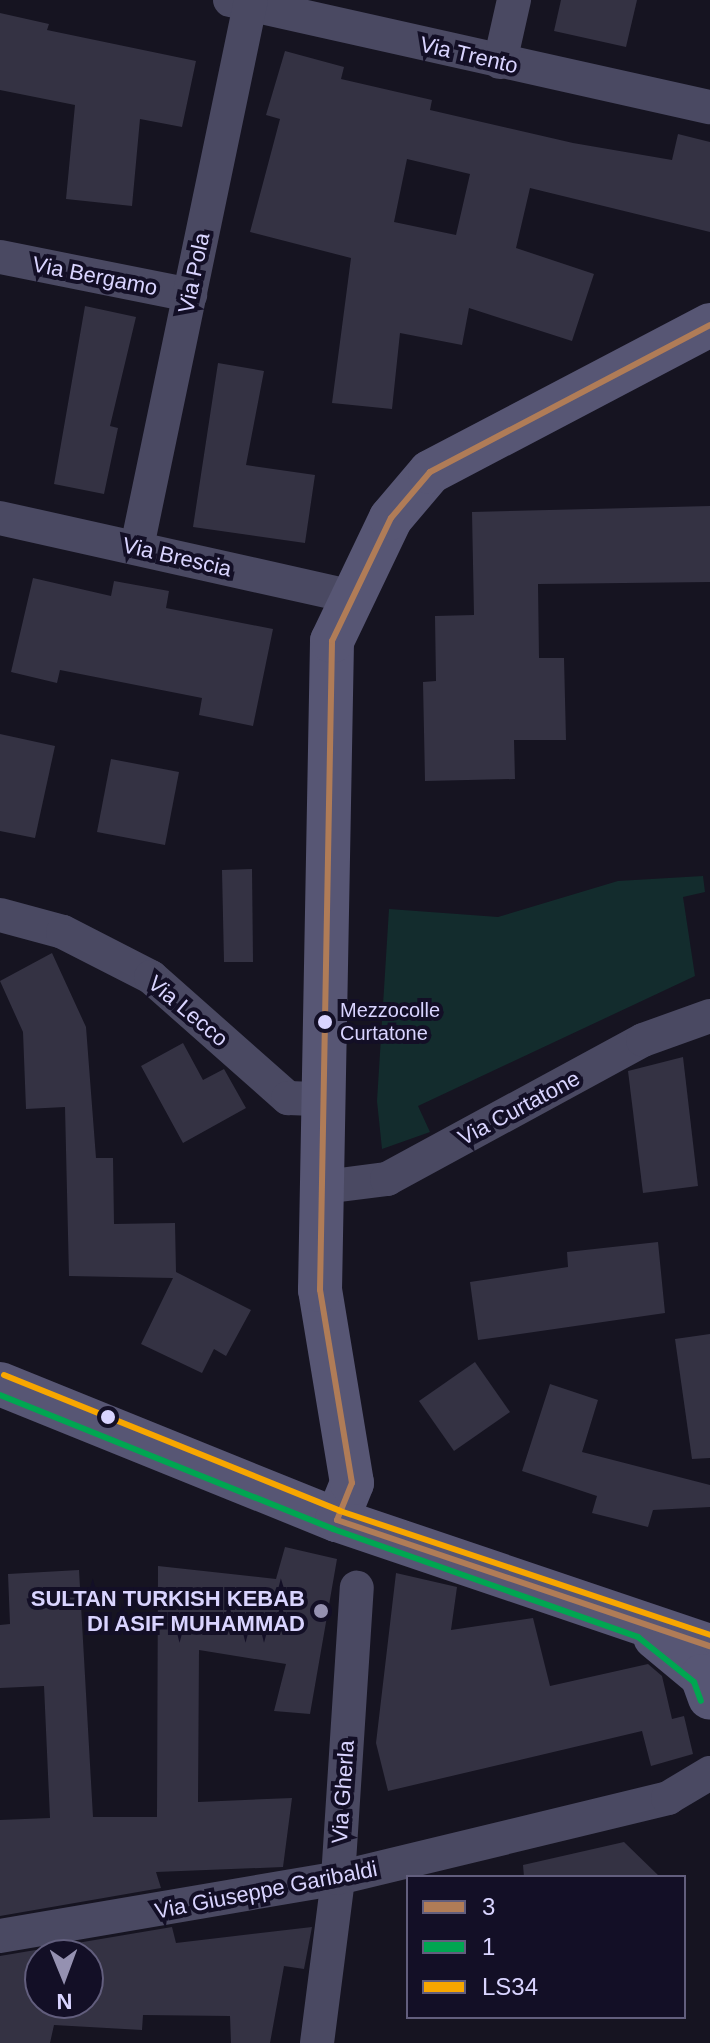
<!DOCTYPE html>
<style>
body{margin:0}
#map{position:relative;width:710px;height:2043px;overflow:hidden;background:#161421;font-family:Helvetica,sans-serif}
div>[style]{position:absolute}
.green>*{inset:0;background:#132c2d}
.building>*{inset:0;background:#343243}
.street>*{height:34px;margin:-17px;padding:0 17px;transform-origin:17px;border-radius:17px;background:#4a4962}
.secondary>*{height:44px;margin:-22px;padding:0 22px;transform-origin:22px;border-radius:22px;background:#575674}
.bus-1>*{height:6px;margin:-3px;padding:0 3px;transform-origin:3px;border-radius:3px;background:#b07c57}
.bus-2>*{height:6px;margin:-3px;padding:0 3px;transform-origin:3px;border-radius:3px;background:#00a651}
.bus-3>*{height:6px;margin:-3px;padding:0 3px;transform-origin:3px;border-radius:3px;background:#f7a600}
.dots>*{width:22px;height:22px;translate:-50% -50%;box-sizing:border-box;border:4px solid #130f26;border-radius:50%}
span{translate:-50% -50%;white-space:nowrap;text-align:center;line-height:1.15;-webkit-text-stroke:8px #130f26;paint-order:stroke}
.bus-label{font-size:20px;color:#d9d4ff}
.left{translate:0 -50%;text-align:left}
.street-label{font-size:22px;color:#d9d4ff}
.poi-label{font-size:22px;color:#d9d4ff;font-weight:700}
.right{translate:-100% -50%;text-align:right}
.legend{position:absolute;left:406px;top:1875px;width:280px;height:144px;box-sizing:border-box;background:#130f26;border:2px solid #625e7d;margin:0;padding:10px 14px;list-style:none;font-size:24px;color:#d9d4ff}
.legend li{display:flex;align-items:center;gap:16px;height:40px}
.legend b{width:40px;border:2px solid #625e7d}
.north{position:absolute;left:24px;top:1939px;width:80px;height:80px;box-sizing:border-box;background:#130f26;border:2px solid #625e7d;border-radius:50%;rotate:179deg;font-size:22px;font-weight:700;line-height:32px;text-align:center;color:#d9d4ff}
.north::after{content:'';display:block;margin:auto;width:28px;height:36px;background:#9591b1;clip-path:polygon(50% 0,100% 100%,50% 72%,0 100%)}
</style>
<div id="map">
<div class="green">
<i style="clip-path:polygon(703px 876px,705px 892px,683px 897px,695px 976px,418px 1106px,430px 1132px,382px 1149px,377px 1101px,389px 909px,498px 917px,618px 881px)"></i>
</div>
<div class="building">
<i style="clip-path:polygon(561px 0,637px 0,626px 47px,554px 31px)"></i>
<i style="clip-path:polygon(0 13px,49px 24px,47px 30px,196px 61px,182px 127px,140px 119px,132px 206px,66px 199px,75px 105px,0 90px)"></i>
<i style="clip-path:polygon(evenodd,285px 51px,344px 67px,341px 79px,432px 100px,430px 110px,573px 143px,672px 160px,678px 134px,710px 142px,710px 232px,530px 188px,516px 248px,594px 274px,572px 341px,469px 308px,462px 345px,400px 333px,392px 409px,332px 403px,351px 258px,250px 232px,280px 119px,266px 115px,285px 51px,407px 159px,470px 174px,456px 235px,394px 222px,407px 159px)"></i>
<i style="clip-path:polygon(85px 306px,136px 317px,110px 426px,118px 428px,104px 494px,54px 484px)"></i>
<i style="clip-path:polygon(218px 363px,264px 371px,246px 465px,315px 475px,305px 543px,193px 527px)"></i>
<i style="clip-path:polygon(710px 506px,710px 582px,538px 584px,539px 658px,564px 658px,566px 740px,514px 740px,515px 779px,425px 781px,423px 682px,436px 681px,435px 616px,474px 615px,472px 512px)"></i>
<i style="clip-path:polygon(33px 578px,111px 596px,114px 581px,169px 591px,166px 608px,273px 629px,253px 726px,199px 715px,202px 698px,60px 670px,57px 683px,11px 672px)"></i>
<i style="clip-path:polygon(0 734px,55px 746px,35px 838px,0 831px)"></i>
<i style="clip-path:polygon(111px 759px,179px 772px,165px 845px,97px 832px)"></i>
<i style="clip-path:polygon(252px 869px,253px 962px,224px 962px,222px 870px)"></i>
<i style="clip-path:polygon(52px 953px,86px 1027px,96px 1158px,113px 1158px,114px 1224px,175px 1223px,176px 1272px,251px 1310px,226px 1356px,214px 1349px,202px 1373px,141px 1344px,173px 1278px,69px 1276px,65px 1107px,26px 1109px,23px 1032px,0 981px)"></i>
<i style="clip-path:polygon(183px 1043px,203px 1080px,224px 1069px,246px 1108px,183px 1143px,141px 1066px)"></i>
<i style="clip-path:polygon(683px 1057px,698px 1186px,643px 1193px,628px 1071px)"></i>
<i style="clip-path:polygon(658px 1242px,665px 1313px,478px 1340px,470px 1282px,568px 1267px,567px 1252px)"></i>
<i style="clip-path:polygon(710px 1334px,710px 1458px,692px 1459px,675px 1339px)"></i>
<i style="clip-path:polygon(475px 1362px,510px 1412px,454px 1451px,419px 1401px)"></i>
<i style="clip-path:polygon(550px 1384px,598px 1400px,582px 1452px,710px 1485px,710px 1507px,653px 1510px,648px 1527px,592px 1513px,597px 1496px,522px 1471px)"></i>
<i style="clip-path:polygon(285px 1547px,337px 1559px,310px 1714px,274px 1711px,286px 1664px,199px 1650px,198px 1802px,292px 1798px,283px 1867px,156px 1872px,161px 1888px,0 1916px,0 1820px,50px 1818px,44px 1686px,0 1688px,0 1625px,10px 1624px,8px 1574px,79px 1570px,93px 1817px,157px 1817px,158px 1566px,276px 1579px)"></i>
<i style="clip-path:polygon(396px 1573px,457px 1587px,451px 1630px,533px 1618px,550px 1686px,648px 1664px,662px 1676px,672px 1719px,684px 1716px,693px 1754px,651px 1766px,642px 1731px,388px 1791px,376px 1743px)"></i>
<i style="clip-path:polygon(624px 1842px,660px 1877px,524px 1877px,523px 1865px)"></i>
<i style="clip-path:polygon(evenodd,172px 1927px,176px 1943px,312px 1927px,304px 1969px,284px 1966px,270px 2043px,231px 2043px,230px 2016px,143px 2015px,142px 2030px,54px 2025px,50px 2043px,0 2043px,0 1956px,172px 1927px,40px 1955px,88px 1955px,88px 2003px,40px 2003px,40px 1955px)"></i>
</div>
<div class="street">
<i style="left:230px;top:0;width:492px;rotate:12.6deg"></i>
<i style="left:500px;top:62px;width:64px;rotate:-77.3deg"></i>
<i style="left:0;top:257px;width:194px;rotate:11.3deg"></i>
<i style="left:0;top:518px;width:362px;rotate:12.6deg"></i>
<i style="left:137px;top:547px;width:559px;rotate:-78.23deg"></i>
<i style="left:0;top:915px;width:65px;rotate:15.1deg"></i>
<i style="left:63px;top:932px;width:99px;rotate:27.1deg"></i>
<i style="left:151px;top:977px;width:183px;rotate:41.5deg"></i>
<i style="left:288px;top:1098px;width:34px;rotate:2deg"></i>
<i style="left:324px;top:1187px;width:64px;rotate:-7.2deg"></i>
<i style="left:387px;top:1179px;width:291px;rotate:-28.5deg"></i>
<i style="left:643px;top:1040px;width:71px;rotate:-19.7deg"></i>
<i style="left:0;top:1936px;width:343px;rotate:-9.7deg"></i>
<i style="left:338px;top:1878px;width:340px;rotate:-13.6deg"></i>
<i style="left:668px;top:1798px;width:49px;rotate:-30.8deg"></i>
<i style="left:317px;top:2043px;width:166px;rotate:-82.7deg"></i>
<i style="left:338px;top:1878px;width:291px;rotate:-86.3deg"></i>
</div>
<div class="secondary">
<i style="left:0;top:1384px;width:363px;rotate:22deg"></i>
<i style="left:337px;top:1520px;width:394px;rotate:18.7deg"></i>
<i style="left:337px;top:1520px;width:40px;rotate:-68deg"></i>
<i style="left:352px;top:1483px;width:196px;rotate:-99.4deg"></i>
<i style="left:320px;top:1290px;width:649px;rotate:-88.94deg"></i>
<i style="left:332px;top:641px;width:136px;rotate:-64.4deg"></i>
<i style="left:391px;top:518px;width:60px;rotate:-49.7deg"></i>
<i style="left:430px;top:472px;width:316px;rotate:-27.7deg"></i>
<i style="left:655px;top:1637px;width:61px;rotate:39.7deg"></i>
<i style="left:702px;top:1676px;width:23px;rotate:70deg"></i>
</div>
<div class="bus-1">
<i style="left:337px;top:1520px;width:40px;rotate:-68deg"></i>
<i style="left:352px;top:1483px;width:196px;rotate:-99.4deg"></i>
<i style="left:320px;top:1290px;width:649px;rotate:-88.94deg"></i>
<i style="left:332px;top:641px;width:136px;rotate:-64.4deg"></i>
<i style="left:391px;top:518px;width:60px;rotate:-49.7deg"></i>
<i style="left:430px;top:472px;width:316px;rotate:-27.7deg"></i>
<i style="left:337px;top:1520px;width:394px;rotate:18.7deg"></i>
</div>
<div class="bus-2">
<i style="left:0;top:1395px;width:359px;rotate:21.9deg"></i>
<i style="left:333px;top:1529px;width:324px;rotate:19.5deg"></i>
<i style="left:638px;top:1637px;width:72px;rotate:38.8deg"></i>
<i style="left:694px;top:1682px;width:20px;rotate:70deg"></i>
</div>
<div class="bus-3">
<i style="left:4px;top:1375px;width:362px;rotate:22deg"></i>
<i style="left:340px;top:1511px;width:390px;rotate:18.5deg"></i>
</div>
<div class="dots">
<i style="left:325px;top:1022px;background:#d9d4ff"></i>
<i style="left:108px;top:1417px;background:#d9d4ff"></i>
<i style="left:321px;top:1611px;background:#9591b1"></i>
</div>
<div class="bus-label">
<span class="left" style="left:340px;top:1022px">Mezzocolle<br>Curtatone</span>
</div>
<div class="street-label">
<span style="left:469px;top:55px;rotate:13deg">Via Trento</span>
<span style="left:194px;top:273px;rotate:-78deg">Via Pola</span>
<span style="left:95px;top:276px;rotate:11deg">Via Bergamo</span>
<span style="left:177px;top:557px;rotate:13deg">Via Brescia</span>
<span style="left:188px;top:1011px;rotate:40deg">Via Lecco</span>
<span style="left:519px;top:1108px;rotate:-28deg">Via Curtatone</span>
<span style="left:343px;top:1792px;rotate:-86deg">Via Gherla</span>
<span style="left:266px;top:1890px;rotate:-11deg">Via Giuseppe Garibaldi</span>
</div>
<div class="poi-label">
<span class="right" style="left:305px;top:1611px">SULTAN TURKISH KEBAB<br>DI ASIF MUHAMMAD</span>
</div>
<ul class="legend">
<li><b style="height:10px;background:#b07c57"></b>3</li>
<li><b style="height:10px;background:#00a651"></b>1</li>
<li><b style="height:10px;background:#f7a600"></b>LS34</li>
</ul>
<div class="north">N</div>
</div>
